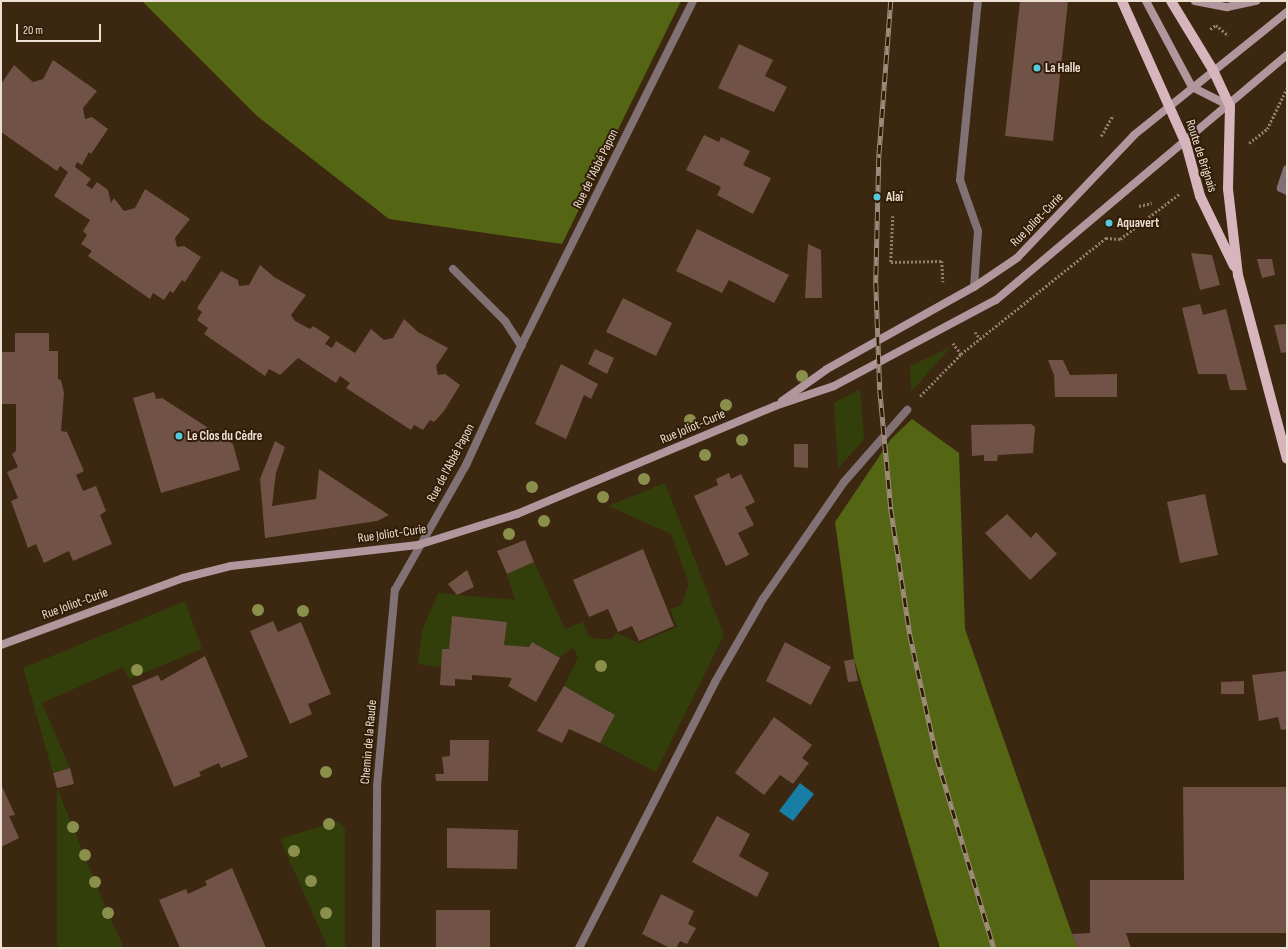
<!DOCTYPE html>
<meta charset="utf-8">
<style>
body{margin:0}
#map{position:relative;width:1288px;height:949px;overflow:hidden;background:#3c2711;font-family:"Sofia Sans Condensed",sans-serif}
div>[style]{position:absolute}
.green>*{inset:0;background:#333f0b}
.forest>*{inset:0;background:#546614}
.water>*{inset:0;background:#187ea6}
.building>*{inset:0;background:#715246}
.path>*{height:2.5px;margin-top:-1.25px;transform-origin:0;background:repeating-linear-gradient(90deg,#917f6d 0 2px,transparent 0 4px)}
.lane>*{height:8px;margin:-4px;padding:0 4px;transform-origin:4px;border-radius:4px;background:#817174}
.street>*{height:8px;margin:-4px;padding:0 4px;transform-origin:4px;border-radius:4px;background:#817174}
.secondary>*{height:8px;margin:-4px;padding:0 4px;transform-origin:4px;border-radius:4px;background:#b1979d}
.primary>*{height:10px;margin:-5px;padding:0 5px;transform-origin:5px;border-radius:5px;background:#d6b5bc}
.rail>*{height:4.5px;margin-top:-2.25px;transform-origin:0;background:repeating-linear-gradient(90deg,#311d07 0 9px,#9e8d7c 0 18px);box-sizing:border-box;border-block:1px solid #9e8d7c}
.trees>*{width:12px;height:12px;margin:-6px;border-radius:50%;background:#8a904c}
.dots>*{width:11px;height:11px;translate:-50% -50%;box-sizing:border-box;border:2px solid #311d07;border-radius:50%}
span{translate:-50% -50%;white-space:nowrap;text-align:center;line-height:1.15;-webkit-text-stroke:4px #311d07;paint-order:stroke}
.poi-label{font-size:13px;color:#eddfd2;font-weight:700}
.left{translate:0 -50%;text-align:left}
.street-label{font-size:13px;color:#eddfd2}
.frame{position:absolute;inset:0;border:2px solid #eddfd2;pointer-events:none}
.scale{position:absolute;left:16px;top:24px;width:85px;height:18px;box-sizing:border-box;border:2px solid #eddfd2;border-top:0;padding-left:5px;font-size:12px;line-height:14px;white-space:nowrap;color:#eddfd2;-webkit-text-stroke:3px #311d07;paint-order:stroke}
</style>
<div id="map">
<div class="green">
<i style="clip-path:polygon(951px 347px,911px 392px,910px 366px)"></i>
<i style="clip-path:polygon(860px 389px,864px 439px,838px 469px,834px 403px)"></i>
<i style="clip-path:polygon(665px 483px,724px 635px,656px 772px,600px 743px,615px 715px,564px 686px,578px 658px,573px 647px,560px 658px,532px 642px,529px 647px,504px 645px,507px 622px,452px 616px,449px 649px,442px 649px,441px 667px,418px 664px,422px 630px,438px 593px,515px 600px,507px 574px,534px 562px,565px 629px,583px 622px,589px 636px,596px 639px,611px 639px,617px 633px,639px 643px,677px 627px,670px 609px,682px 605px,689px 583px,671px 534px,608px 506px)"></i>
<i style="clip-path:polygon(185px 601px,202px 649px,129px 679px,123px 667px,42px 703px,70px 768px,53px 773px,23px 668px)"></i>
<i style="clip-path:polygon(57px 788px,108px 913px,124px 948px,57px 948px)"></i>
<i style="clip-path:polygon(337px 821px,345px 828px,345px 948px,328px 948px,280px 839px)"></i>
</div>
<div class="forest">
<i style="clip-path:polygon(142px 1px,681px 1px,562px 244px,389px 219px,257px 116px)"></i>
<i style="clip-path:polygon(912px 419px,959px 453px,965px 629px,1077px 948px,940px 948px,854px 659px,835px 522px,891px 439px)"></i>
</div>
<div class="water">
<i style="clip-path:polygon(800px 783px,814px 794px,793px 821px,779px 811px)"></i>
</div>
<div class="building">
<i style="clip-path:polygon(1020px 1px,1068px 1px,1053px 141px,1005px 136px)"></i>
<i style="clip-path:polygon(739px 44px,773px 60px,765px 76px,787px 87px,774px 112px,718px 88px)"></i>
<i style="clip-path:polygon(53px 60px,97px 91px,83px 108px,85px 119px,92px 117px,108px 129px,91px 154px,89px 152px,82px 165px,77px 162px,75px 167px,91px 179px,86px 185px,92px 189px,97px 182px,108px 190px,111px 203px,114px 198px,124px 211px,135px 208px,145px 189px,190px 219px,175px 238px,177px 247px,184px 246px,201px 257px,185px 282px,182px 280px,173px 293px,170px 291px,164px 300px,153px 293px,150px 299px,88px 256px,92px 251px,81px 244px,87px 235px,83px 231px,90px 220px,54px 196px,68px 172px,60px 166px,57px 171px,1px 132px,1px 84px,14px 65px,33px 82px,43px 79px)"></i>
<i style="clip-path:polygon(704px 135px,719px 142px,721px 137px,750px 151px,743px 165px,771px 178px,753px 214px,717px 195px,721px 187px,686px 170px)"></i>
<i style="clip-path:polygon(697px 229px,789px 275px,774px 303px,729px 280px,722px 293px,676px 271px)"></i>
<i style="clip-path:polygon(808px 244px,821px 250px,822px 298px,805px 298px)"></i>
<i style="clip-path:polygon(1191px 253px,1212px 255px,1220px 285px,1200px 290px)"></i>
<i style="clip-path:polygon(1257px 259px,1272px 259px,1275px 275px,1262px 278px)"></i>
<i style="clip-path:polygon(260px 265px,274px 277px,306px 295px,291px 315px,295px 321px,310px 329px,313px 326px,330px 337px,325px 344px,332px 348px,336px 341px,355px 353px,371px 329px,384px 340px,393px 338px,404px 319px,418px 332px,448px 348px,436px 366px,438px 375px,445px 374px,460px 385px,444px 411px,434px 422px,430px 420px,423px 430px,414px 425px,411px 430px,346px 388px,350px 383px,340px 376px,336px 383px,298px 358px,280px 375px,269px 369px,265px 376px,204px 334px,208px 328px,197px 320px,202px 312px,197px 308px,221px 271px,238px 280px,239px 286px,249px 285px)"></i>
<i style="clip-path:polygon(623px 298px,672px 323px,656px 356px,606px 332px)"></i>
<i style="clip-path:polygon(1200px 304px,1203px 315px,1226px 309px,1247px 390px,1230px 390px,1226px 374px,1198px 374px,1182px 308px)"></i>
<i style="clip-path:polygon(1287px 324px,1287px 352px,1281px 353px,1274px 325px)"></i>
<i style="clip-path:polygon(15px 333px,49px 333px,49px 351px,58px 351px,58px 379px,61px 380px,64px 393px,61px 431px,67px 432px,84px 471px,76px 475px,83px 491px,96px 486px,106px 511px,100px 515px,112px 544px,73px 561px,69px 551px,44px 563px,36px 544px,28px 548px,11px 501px,18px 498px,7px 472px,18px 467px,12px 454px,16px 451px,16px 404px,1px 404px,1px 352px,15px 352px)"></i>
<i style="clip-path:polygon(595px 349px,614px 358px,607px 374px,588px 364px)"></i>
<i style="clip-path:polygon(1048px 360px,1063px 360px,1070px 375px,1117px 374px,1117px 397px,1055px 397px,1054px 375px)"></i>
<i style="clip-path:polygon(561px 364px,598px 384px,591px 399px,584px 395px,566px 439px,535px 424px)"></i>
<i style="clip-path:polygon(154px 392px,156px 399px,162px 398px,233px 444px,240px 470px,161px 493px,133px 398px)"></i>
<i style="clip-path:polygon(1031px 424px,1035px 427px,1033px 453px,998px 455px,997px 461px,984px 461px,984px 455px,972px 456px,971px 425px)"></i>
<i style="clip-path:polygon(275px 441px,285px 447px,276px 473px,272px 506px,316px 499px,319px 469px,389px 515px,377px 521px,265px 538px,260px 479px)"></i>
<i style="clip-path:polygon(794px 444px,808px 444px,808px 468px,794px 467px)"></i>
<i style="clip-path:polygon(729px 473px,731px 479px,741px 474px,755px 502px,745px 507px,754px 525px,738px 533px,749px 555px,726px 566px,694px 496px,718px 485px,716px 479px)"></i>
<i style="clip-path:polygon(1205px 494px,1218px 555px,1180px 563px,1167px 502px)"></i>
<i style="clip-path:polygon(1007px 514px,1031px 538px,1036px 532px,1057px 554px,1030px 580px,985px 533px)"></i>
<i style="clip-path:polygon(525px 540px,534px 562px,507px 574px,497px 551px)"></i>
<i style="clip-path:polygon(643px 549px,674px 626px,639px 641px,632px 626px,618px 632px,608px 609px,589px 617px,573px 580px)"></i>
<i style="clip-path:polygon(467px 570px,474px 587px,457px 595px,448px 584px)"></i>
<i style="clip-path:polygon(452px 616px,507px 622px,504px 645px,529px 647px,532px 642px,560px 658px,536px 702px,508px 686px,512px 678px,472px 675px,472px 680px,455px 679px,455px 686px,440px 685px,442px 649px,449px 649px)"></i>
<i style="clip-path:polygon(273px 621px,278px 632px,301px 622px,331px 694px,308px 704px,312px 714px,290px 724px,250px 631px)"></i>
<i style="clip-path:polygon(785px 642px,831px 667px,811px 705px,766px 681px)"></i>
<i style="clip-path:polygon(205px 656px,248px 757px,221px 768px,219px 763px,199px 772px,201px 776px,174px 787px,132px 686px,158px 675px,161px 681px)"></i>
<i style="clip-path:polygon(854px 659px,858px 681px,848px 682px,844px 661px)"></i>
<i style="clip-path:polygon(1287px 671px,1287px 729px,1281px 730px,1278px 717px,1259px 721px,1252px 675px)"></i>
<i style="clip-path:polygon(1244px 681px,1244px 694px,1221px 694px,1221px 682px)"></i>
<i style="clip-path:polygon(564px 686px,615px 715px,600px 743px,569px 729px,562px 743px,537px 731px)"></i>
<i style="clip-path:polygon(774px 717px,812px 745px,802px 758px,809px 763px,793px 784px,780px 775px,764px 795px,735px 773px)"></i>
<i style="clip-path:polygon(450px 740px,489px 740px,488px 781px,436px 781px,435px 774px,444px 774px,442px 757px,450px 756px)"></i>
<i style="clip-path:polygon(70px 768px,74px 784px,57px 788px,53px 773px)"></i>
<i style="clip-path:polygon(1px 784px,15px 815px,9px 816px,19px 838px,1px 847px)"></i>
<i style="clip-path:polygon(1183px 787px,1287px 787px,1287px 933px,1126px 933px,1131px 948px,1077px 948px,1072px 934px,1090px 933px,1090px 880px,1184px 880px)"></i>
<i style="clip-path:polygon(717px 816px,750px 834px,739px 856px,769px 873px,757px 897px,692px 862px)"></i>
<i style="clip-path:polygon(447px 828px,518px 830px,517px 869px,447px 868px)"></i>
<i style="clip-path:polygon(232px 868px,266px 948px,180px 948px,159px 900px,186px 889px,188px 894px,207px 885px,205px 881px)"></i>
<i style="clip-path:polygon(661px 894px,694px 911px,688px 924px,696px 928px,687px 944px,680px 941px,676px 948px,670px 948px,642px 934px)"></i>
<i style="clip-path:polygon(436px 910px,490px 910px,490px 948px,436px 948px)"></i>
</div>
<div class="path">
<i style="left:1210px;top:29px;width:7px;rotate:-34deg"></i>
<i style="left:1216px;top:25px;width:16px;rotate:40deg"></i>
<i style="left:1101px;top:136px;width:24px;rotate:-60deg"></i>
<i style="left:1249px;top:143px;width:23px;rotate:-38deg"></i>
<i style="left:1267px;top:129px;width:46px;rotate:-64deg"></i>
<i style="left:1139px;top:206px;width:13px;rotate:-13deg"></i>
<i style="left:893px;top:216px;width:46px;rotate:92.5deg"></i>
<i style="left:891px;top:262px;width:51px;rotate:-1.1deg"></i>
<i style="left:942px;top:261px;width:21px;rotate:87deg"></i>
<i style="left:975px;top:332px;width:9px;rotate:49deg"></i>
<i style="left:953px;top:343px;width:14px;rotate:54deg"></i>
<i style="left:920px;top:396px;width:59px;rotate:-45.7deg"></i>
<i style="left:961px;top:354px;width:186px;rotate:-38.7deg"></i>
<i style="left:1106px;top:238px;width:14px;rotate:4deg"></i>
<i style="left:1120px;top:239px;width:74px;rotate:-37.3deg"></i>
</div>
<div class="lane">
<i style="left:1287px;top:169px;width:20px;rotate:108deg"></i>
<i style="left:1281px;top:188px;width:7px;rotate:27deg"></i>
</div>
<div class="street">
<i style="left:453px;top:269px;width:74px;rotate:45deg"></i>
<i style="left:505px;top:321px;width:30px;rotate:57deg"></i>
<i style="left:974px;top:287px;width:56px;rotate:-85.9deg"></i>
<i style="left:978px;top:231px;width:54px;rotate:-109.4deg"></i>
<i style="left:960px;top:180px;width:180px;rotate:-84.3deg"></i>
<i style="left:376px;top:948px;width:162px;rotate:-89.6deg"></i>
<i style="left:377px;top:786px;width:197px;rotate:-84.8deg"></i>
<i style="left:395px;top:590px;width:144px;rotate:-60.4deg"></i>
<i style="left:466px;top:465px;width:131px;rotate:-65.2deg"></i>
<i style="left:521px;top:346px;width:385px;rotate:-63.5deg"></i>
<i style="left:579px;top:948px;width:299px;rotate:-62.9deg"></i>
<i style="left:715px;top:682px;width:96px;rotate:-60deg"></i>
<i style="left:763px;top:599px;width:142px;rotate:-55.3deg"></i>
<i style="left:844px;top:482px;width:96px;rotate:-48.8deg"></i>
</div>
<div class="secondary">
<i style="left:1146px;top:1px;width:98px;rotate:61.9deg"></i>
<i style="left:1195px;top:1px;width:33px;rotate:11deg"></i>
<i style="left:1227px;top:7px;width:30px;rotate:-12deg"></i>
<i style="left:1192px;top:87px;width:42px;rotate:26.6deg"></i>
<i style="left:782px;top:401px;width:55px;rotate:-35.4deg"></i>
<i style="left:827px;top:369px;width:168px;rotate:-29.2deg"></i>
<i style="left:974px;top:287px;width:52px;rotate:-34deg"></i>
<i style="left:1017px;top:258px;width:170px;rotate:-46.4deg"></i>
<i style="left:1134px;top:135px;width:196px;rotate:-38.8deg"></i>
<i style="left:1px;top:645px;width:194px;rotate:-20.2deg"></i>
<i style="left:183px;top:578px;width:49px;rotate:-14deg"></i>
<i style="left:231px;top:566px;width:188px;rotate:-6.4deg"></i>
<i style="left:418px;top:545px;width:104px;rotate:-17.4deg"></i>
<i style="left:517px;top:514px;width:280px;rotate:-22.7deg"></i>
<i style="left:775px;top:406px;width:62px;rotate:-18.7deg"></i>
<i style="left:834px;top:386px;width:183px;rotate:-28deg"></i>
<i style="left:996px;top:300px;width:380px;rotate:-40.1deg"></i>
</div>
<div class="primary">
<i style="left:1122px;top:1px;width:157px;rotate:65.9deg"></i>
<i style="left:1186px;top:144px;width:54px;rotate:74.9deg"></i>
<i style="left:1200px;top:196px;width:78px;rotate:64.1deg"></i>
<i style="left:1171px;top:1px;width:81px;rotate:58.7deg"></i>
<i style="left:1213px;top:70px;width:40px;rotate:65deg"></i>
<i style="left:1230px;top:106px;width:83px;rotate:91.4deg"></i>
<i style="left:1228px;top:189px;width:87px;rotate:83.4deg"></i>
<i style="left:1238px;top:275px;width:190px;rotate:75.1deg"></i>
</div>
<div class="rail">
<i style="left:891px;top:1px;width:157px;rotate:94.4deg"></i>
<i style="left:879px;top:158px;width:125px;rotate:91.4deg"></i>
<i style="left:876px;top:283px;width:107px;rotate:87.9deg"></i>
<i style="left:880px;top:390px;width:120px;rotate:84.7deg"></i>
<i style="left:891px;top:509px;width:127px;rotate:81.4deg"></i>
<i style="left:910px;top:635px;width:126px;rotate:77.6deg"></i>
<i style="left:937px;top:758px;width:198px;rotate:73.3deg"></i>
</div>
<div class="trees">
<i style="left:802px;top:376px"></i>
<i style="left:726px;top:405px"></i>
<i style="left:690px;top:420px"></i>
<i style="left:742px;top:440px"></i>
<i style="left:705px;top:455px"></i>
<i style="left:644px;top:479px"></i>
<i style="left:532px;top:487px"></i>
<i style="left:603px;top:497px"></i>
<i style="left:544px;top:521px"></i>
<i style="left:509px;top:534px"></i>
<i style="left:258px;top:610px"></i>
<i style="left:303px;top:611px"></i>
<i style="left:601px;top:666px"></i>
<i style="left:137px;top:670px"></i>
<i style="left:326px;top:772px"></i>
<i style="left:329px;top:824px"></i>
<i style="left:73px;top:827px"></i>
<i style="left:294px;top:851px"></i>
<i style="left:85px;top:855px"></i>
<i style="left:311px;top:881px"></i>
<i style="left:95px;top:882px"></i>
<i style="left:108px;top:913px"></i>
<i style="left:326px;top:913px"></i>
</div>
<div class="dots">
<i style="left:1037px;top:68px;background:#55cadf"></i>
<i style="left:877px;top:197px;background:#55cadf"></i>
<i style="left:1109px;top:223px;background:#55cadf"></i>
<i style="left:179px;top:436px;background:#55cadf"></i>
</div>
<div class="poi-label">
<span class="left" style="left:1045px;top:68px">La Halle</span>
<span class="left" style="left:886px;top:197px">Alaï</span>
<span class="left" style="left:1117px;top:223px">Aquavert</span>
<span class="left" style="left:187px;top:436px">Le Clos du Cèdre</span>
</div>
<div class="street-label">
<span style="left:1201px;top:156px;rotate:72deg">Route de Brignais</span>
<span style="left:596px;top:169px;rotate:-64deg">Rue de l'Abbé Papon</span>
<span style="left:1037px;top:220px;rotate:-46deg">Rue Joliot-Curie</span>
<span style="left:693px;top:427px;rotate:-23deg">Rue Joliot-Curie</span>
<span style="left:451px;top:463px;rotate:-62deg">Rue de l'Abbé Papon</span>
<span style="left:392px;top:534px;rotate:-8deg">Rue Joliot-Curie</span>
<span style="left:75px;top:604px;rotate:-20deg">Rue Joliot-Curie</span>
<span style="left:369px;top:742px;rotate:-85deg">Chemin de la Raude</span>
</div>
<div class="frame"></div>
<div class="scale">20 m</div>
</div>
